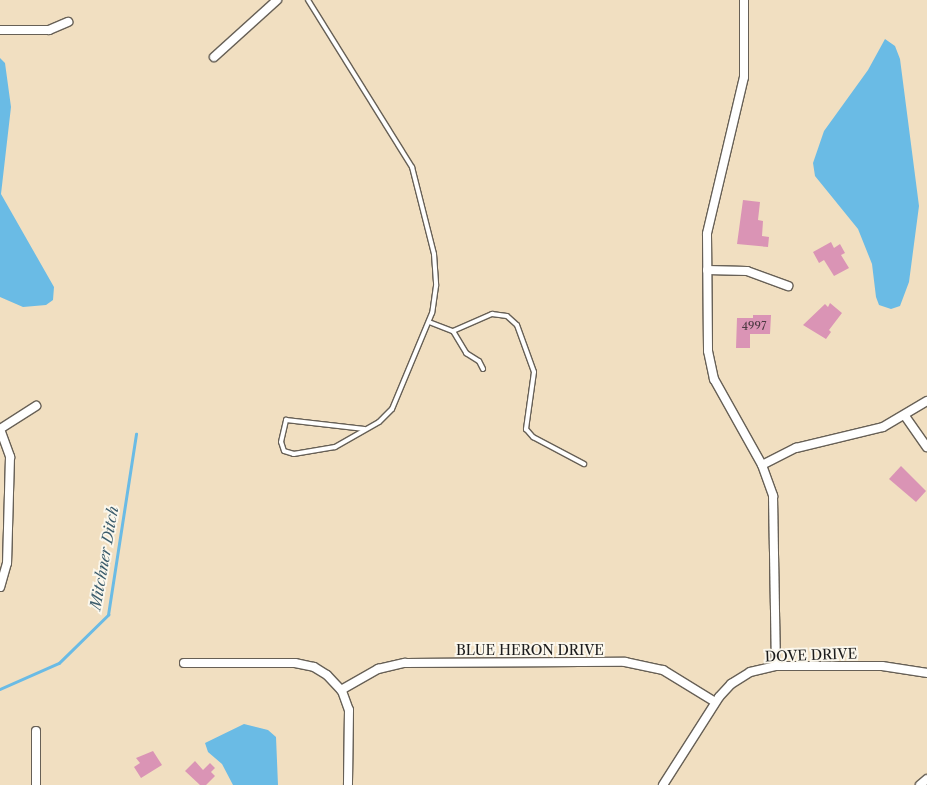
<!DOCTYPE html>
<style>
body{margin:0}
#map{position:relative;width:927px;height:785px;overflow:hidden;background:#f1dfc1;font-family:"Libre Caslon Text",serif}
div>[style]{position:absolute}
.water>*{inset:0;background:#6abbe5}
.stream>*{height:2.5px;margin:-1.25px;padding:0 1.25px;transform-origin:1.25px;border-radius:1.25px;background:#6abbe5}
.building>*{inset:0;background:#da94b5}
.roads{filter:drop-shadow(1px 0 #676056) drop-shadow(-1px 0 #676056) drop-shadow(0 1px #676056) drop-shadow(0 -1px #676056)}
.service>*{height:4px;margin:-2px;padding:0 2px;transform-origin:2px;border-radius:2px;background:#fff}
.minor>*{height:8px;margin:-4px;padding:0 4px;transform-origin:4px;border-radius:4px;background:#fff}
span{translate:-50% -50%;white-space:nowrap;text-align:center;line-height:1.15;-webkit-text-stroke:4px #fbf7ec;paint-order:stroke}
.number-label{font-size:11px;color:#4c3a42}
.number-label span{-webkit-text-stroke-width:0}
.street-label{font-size:14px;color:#1c1c1c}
.water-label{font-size:15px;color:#3b5c6c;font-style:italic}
</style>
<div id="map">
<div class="water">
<i style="clip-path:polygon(885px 39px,895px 46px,900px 59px,919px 206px,909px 282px,900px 306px,891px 309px,879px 305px,876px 297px,872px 264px,858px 229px,815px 176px,813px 163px,824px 131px,868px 70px)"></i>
<i style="clip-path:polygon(0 58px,5px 63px,11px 107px,1px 194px,54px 287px,53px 300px,46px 305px,23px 307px,0 297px)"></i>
<i style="clip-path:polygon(244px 724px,268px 730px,276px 737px,278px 785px,233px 785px,222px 764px,208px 752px,205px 743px)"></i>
</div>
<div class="stream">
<i style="left:0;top:689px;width:64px;rotate:-23.8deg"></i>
<i style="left:59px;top:663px;width:69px;rotate:-44.4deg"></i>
<i style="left:108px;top:615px;width:183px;rotate:-81.2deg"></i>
</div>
<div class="building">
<i style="clip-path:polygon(743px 200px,760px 202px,758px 220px,763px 221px,762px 236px,769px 237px,768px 247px,737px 244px)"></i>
<i style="clip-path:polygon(831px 242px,834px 248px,840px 244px,845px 253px,841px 255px,849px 268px,834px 276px,824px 260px,819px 263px,813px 252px)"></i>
<i style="clip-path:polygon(830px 303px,842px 313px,829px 330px,831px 332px,826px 339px,803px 325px,825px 304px,828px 307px)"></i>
<i style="clip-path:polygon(753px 315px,771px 315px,770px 334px,750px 334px,750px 348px,736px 348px,737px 318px,753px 318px)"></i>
<i style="clip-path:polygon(901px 466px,926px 491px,916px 502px,889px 479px)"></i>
<i style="clip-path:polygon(153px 751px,162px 765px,141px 778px,134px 767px,140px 763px,136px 758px)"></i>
<i style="clip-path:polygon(195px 761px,203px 770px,210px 763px,215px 768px,211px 772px,215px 776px,206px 785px,200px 785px,185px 771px)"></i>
</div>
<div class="roads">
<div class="service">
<i style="left:308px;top:0;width:197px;rotate:58.1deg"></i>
<i style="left:412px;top:167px;width:90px;rotate:75.8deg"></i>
<i style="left:434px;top:254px;width:32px;rotate:86deg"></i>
<i style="left:436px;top:286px;width:27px;rotate:98deg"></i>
<i style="left:432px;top:313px;width:104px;rotate:112.6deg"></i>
<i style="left:392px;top:409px;width:18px;rotate:135deg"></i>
<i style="left:379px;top:422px;width:51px;rotate:150.4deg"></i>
<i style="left:335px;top:447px;width:42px;rotate:170.3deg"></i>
<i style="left:294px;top:454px;width:10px;rotate:-163deg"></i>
<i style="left:284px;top:451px;width:9px;rotate:-108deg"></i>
<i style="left:281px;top:442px;width:23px;rotate:-77deg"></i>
<i style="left:286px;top:420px;width:79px;rotate:6.6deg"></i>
<i style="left:429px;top:322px;width:26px;rotate:21deg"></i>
<i style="left:453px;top:331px;width:43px;rotate:-23.6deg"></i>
<i style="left:492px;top:314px;width:15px;rotate:8deg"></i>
<i style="left:507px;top:316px;width:13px;rotate:42deg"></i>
<i style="left:517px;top:325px;width:50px;rotate:70.1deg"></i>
<i style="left:534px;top:372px;width:58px;rotate:98deg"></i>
<i style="left:526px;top:429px;width:11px;rotate:49deg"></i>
<i style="left:533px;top:437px;width:58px;rotate:27.9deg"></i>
<i style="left:453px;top:331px;width:26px;rotate:59deg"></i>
<i style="left:466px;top:353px;width:15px;rotate:32deg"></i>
<i style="left:479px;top:361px;width:9px;rotate:63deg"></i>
</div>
<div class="minor">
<i style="left:744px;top:0;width:77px;rotate:90deg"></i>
<i style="left:744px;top:77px;width:161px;rotate:103.3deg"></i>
<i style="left:707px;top:234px;width:117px;rotate:89.5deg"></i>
<i style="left:708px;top:351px;width:29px;rotate:78deg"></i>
<i style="left:714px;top:379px;width:98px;rotate:60.8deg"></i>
<i style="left:762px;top:465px;width:33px;rotate:70deg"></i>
<i style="left:773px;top:496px;width:170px;rotate:89deg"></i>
<i style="left:0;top:30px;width:49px"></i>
<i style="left:49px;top:30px;width:21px;rotate:-23deg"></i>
<i style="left:214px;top:57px;width:85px;rotate:-42.1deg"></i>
<i style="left:707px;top:270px;width:40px;rotate:1.4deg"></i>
<i style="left:747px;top:271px;width:44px;rotate:20.1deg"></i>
<i style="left:905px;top:416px;width:38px;rotate:55deg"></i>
<i style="left:0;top:429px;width:30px;rotate:70deg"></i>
<i style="left:10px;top:457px;width:106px;rotate:91.6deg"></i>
<i style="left:7px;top:563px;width:25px;rotate:106deg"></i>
<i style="left:0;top:429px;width:43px;rotate:-32.6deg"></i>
<i style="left:762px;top:465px;width:38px;rotate:-27deg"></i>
<i style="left:796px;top:448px;width:89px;rotate:-13.6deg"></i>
<i style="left:883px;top:427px;width:51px;rotate:-30.6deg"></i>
<i style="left:184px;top:663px;width:111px"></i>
<i style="left:295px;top:663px;width:19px;rotate:12deg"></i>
<i style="left:314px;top:667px;width:15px;rotate:32deg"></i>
<i style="left:327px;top:675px;width:22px;rotate:47deg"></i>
<i style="left:342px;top:691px;width:20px;rotate:70deg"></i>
<i style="left:349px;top:710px;width:75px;rotate:90.8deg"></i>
<i style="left:341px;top:690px;width:43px;rotate:-29.6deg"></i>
<i style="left:378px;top:669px;width:28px;rotate:-13deg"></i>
<i style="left:405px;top:663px;width:220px;rotate:-0.3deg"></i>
<i style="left:625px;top:662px;width:39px;rotate:12deg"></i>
<i style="left:663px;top:670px;width:61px;rotate:31.6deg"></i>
<i style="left:36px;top:785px;width:54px;rotate:-90deg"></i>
<i style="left:663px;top:785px;width:104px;rotate:-57.5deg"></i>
<i style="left:719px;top:697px;width:18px;rotate:-47deg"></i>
<i style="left:731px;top:684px;width:22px;rotate:-32deg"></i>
<i style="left:750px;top:672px;width:27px;rotate:-13deg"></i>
<i style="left:776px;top:666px;width:106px"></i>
<i style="left:882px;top:666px;width:46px;rotate:8.8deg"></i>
<i style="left:920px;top:785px;width:9px;rotate:-41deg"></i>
</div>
</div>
<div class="number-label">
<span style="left:754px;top:326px">4997</span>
</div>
<div class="street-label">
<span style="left:530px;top:650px">BLUE HERON DRIVE</span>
<span style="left:811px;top:655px;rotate:-2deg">DOVE DRIVE</span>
</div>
<div class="water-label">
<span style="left:104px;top:558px;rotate:-80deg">Mitchner Ditch</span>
</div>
</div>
